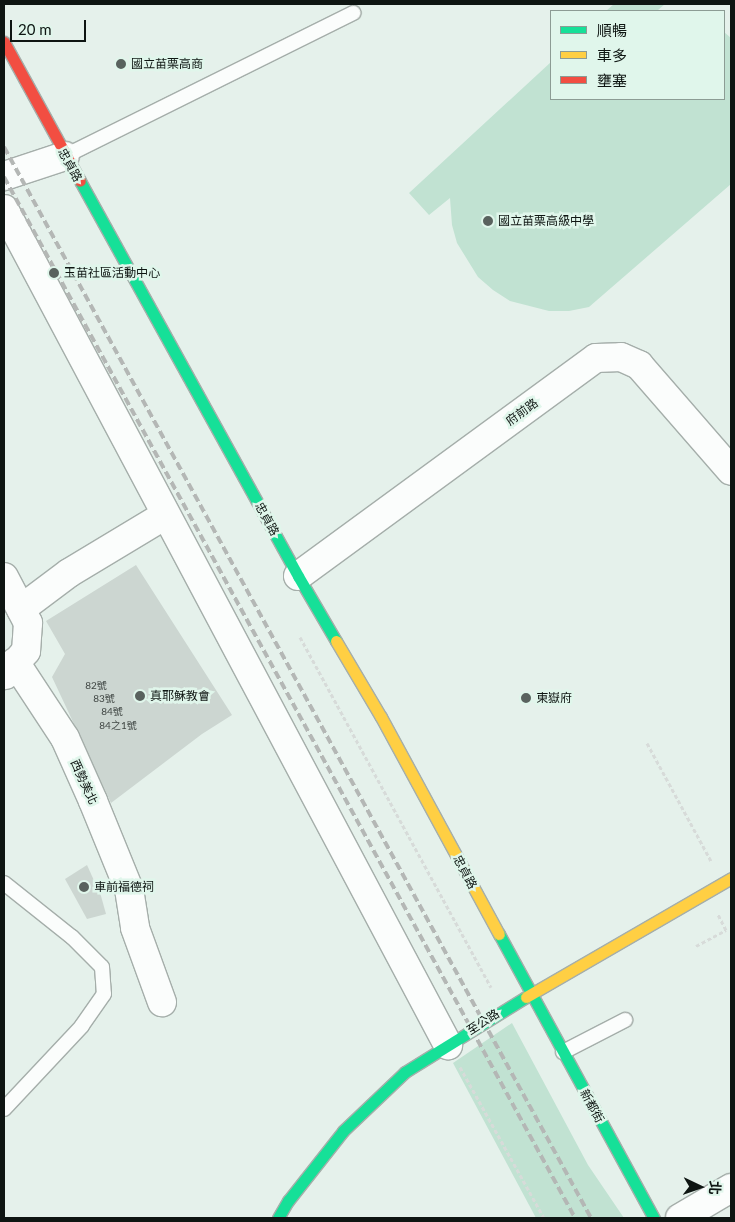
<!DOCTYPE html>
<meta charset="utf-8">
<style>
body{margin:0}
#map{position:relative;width:735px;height:1222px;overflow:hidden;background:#e5f1eb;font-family:Lato,"Noto Sans TC",sans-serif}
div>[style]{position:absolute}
.green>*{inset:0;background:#c1e2d2}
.building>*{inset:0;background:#ccd6d1}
.path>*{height:3px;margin-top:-1.5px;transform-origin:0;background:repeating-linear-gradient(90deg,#d7dbd9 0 4px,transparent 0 6.5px)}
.roads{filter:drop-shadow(1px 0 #a5aeaa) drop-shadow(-1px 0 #a5aeaa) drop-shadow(0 1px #a5aeaa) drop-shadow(0 -1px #a5aeaa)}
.lane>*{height:14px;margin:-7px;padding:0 7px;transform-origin:7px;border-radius:7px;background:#fbfdfc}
.street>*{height:28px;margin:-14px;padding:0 14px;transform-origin:14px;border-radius:14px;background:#fbfdfc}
.fast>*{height:11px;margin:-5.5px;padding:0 5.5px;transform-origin:5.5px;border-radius:5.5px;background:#16e098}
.slow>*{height:11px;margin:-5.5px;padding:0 5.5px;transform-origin:5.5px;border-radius:5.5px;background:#ffcf43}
.jam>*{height:11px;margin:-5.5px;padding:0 5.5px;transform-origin:5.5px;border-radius:5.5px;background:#f24e42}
.rail>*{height:4px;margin-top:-2px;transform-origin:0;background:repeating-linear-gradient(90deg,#b4b7b5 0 8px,transparent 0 12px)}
.dots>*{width:14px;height:14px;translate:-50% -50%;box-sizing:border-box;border:2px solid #e0f6eb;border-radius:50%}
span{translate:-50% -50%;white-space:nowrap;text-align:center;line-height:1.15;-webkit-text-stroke:5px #e0f6eb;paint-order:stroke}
.number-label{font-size:10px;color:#404744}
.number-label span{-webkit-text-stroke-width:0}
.poi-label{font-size:12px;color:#0e1512}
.left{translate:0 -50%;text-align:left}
.street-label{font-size:12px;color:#0e1512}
.frame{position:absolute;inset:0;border:5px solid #0e1512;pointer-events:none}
.legend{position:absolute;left:550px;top:10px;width:175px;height:90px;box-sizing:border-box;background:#e0f6eb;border:1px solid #8c9c94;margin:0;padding:6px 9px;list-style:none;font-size:15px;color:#0e1512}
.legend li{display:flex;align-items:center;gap:10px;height:25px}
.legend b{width:25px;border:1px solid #8c9c94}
.north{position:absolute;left:675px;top:1162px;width:50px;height:50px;-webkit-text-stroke:4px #e0f6eb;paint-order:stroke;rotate:93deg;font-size:14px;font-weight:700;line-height:20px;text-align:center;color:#0e1512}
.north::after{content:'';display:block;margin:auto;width:18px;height:22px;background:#0e1512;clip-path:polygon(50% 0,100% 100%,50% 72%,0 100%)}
.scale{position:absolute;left:10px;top:20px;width:76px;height:22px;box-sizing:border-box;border:2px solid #0e1512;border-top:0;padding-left:6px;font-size:15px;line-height:18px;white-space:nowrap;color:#0e1512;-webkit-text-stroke:4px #e0f6eb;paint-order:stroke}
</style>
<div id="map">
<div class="green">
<i style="clip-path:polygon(614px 4px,665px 4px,658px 10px,671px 11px,606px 11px)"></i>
<i style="clip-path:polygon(724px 32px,731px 38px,731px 184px,589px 307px,569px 311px,549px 311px,510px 301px,493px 290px,478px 277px,457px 243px,452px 225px,450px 198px,429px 215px,409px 193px,551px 62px,551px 99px,724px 99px)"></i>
<i style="clip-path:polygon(512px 1023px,588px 1165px,624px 1218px,536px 1218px,453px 1063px)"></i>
</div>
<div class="building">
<i style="clip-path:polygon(136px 565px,232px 715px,202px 734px,111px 803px,52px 677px,65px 654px,46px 621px)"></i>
<i style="clip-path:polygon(87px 865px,101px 896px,106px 914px,87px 919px,65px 879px)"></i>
</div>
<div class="path">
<i style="left:300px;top:637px;width:399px;rotate:61.4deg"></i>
<i style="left:647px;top:743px;width:134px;rotate:61.5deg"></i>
<i style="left:696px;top:946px;width:34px;rotate:-28deg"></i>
<i style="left:726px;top:930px;width:18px;rotate:-117deg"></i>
<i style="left:460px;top:1067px;width:173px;rotate:60.9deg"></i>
</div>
<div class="roads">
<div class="lane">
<i style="left:65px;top:156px;width:322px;rotate:-26.4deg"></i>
<i style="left:4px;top:883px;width:87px;rotate:38.5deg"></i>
<i style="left:72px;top:937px;width:42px;rotate:45deg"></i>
<i style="left:102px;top:967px;width:27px;rotate:86deg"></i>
<i style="left:104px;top:994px;width:39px;rotate:125deg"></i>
<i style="left:82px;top:1026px;width:114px;rotate:133.2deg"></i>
<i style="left:563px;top:1052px;width:70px;rotate:-27.3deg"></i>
</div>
<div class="street">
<i style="left:4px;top:176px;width:64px;rotate:-18.2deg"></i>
<i style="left:4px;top:209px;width:947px;rotate:62.03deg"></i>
<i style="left:298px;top:576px;width:369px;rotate:-36.2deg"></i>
<i style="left:596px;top:358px;width:25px;rotate:-2deg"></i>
<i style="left:621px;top:357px;width:20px;rotate:24deg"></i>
<i style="left:639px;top:365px;width:140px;rotate:49deg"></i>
<i style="left:4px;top:577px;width:52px;rotate:62.4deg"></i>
<i style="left:28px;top:623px;width:28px;rotate:94deg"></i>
<i style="left:26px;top:651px;width:32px;rotate:131deg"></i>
<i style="left:21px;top:609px;width:60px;rotate:-36.9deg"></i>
<i style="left:69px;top:573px;width:112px;rotate:-31.1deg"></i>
<i style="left:15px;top:662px;width:91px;rotate:56.7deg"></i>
<i style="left:65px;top:738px;width:69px;rotate:66deg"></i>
<i style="left:93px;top:801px;width:95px;rotate:67.8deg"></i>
<i style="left:129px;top:889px;width:39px;rotate:81deg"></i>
<i style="left:135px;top:928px;width:79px;rotate:70deg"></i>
<i style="left:680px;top:1218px;width:59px;rotate:-30.5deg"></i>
</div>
<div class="fast">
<i style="left:80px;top:181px;width:451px;rotate:61.1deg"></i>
<i style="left:298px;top:576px;width:75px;rotate:59.7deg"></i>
<i style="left:499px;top:934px;width:324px;rotate:61.4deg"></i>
<i style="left:278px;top:1218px;width:20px;rotate:-60deg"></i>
<i style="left:288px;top:1201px;width:89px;rotate:-51.8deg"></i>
<i style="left:343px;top:1131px;width:86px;rotate:-43.6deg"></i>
<i style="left:405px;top:1072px;width:142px;rotate:-31.8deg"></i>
</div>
<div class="slow">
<i style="left:336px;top:641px;width:88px;rotate:59.4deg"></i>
<i style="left:381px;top:717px;width:247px;rotate:61.5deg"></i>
<i style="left:526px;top:997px;width:237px;rotate:-30.1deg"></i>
</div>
<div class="jam">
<i style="left:4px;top:42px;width:158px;rotate:61.3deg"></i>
</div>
</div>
<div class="rail">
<i style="left:4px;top:147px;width:1221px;rotate:61.27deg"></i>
<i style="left:4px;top:177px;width:1187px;rotate:61.25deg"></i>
</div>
<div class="dots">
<i style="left:121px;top:64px;background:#59625e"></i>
<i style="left:488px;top:221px;background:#59625e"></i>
<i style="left:54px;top:273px;background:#59625e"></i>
<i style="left:140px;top:696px;background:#59625e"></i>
<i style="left:526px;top:698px;background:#59625e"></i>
<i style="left:84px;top:887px;background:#59625e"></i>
</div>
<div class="number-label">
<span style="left:96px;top:686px">82號</span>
<span style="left:104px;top:699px">83號</span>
<span style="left:112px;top:712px">84號</span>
<span style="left:118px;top:726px">84之1號</span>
</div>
<div class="poi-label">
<span class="left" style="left:131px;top:64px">國立苗栗高商</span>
<span class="left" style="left:498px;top:221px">國立苗栗高級中學</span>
<span class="left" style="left:64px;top:273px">玉苗社區活動中心</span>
<span class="left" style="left:150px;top:696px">真耶穌教會</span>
<span class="left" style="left:536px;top:698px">東嶽府</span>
<span class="left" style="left:94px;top:887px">車前福德祠</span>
</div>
<div class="street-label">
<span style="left:70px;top:165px;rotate:61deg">忠貞路</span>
<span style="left:522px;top:412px;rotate:-36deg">府前路</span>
<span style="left:267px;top:519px;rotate:61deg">忠貞路</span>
<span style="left:84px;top:782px;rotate:66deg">西勢美北</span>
<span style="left:465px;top:872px;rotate:62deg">忠貞路</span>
<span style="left:483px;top:1022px;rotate:-33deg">至公路</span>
<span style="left:592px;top:1106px;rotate:61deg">新都街</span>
</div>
<div class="frame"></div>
<ul class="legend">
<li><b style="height:6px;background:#16e098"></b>順暢</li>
<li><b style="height:6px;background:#ffcf43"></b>車多</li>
<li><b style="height:6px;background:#f24e42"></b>壅塞</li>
</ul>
<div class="north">北</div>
<div class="scale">20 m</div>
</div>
